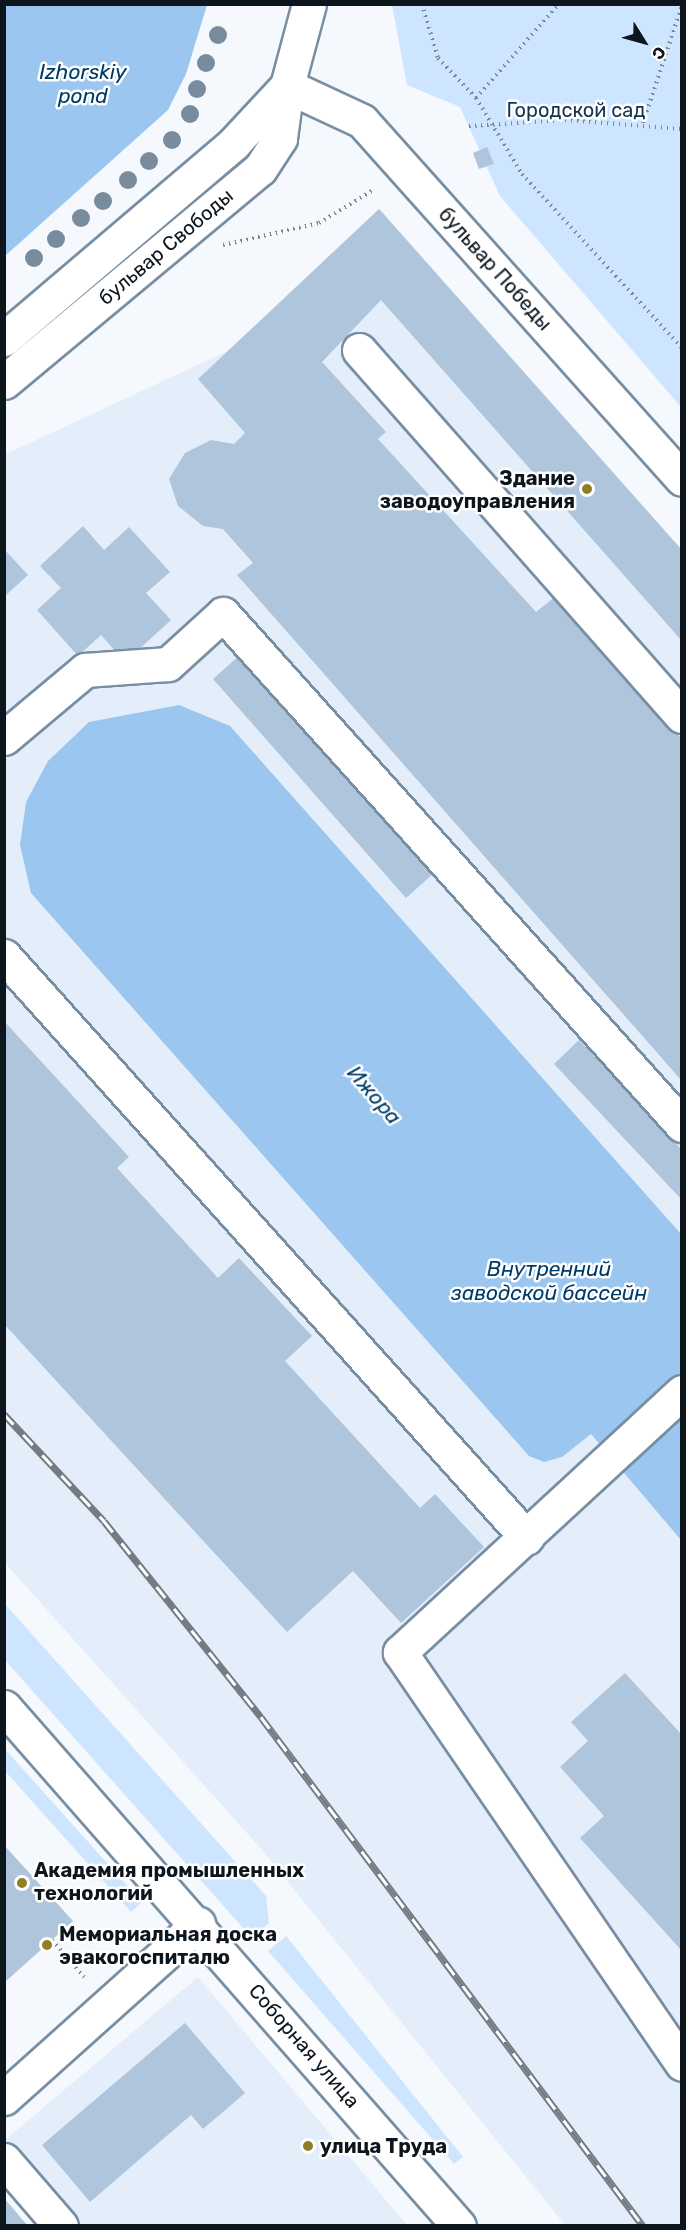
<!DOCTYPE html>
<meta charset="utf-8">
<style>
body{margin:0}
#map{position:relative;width:686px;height:2230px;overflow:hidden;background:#f5f9fe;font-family:Rubik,sans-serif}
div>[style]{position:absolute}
.built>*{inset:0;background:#e3eefa}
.green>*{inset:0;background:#cde5fe}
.water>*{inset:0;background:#9bc6f0}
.building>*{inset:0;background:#aec5dc}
.path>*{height:4px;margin-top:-2px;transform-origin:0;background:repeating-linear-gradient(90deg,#81878e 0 1.5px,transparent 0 6px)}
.roads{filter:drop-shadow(2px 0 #788ea3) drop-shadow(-2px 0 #788ea3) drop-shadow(0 2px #788ea3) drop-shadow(0 -2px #788ea3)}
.minor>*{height:33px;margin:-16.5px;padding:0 16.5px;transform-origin:16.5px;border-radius:16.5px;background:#fff}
.major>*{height:33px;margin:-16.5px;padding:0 16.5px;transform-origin:16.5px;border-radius:16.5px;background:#fff}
.rail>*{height:7px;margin-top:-3.5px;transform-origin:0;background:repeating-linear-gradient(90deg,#fff 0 14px,#757b82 0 28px);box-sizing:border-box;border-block:2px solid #757b82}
.trees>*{width:18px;height:18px;margin:-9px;border-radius:50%;background:#798c9e}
.dots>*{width:16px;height:16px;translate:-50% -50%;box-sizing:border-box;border:3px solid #fff;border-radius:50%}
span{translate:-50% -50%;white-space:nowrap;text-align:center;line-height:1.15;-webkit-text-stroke:5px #fff;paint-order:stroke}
.park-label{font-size:20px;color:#14334f}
.street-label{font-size:20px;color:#0d151d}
.poi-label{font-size:20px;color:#0d151d;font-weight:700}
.right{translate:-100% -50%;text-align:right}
.left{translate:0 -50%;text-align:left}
.water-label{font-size:21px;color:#003b67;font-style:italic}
.frame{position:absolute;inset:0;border:6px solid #0d151d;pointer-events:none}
.north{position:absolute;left:614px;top:12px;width:60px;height:60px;-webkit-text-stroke:4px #fff;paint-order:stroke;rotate:127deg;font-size:16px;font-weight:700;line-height:24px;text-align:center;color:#0d151d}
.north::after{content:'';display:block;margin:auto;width:21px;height:27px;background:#0d151d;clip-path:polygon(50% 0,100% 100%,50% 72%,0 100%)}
</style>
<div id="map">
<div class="built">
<i style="clip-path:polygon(380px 209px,681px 550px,681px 2225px,565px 2225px,262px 1850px,5px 1563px,4px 455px,232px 349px)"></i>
<i style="clip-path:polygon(198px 1977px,407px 2225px,80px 2225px,5px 2140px)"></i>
</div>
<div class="green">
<i style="clip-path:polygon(392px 5px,681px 5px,681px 407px,500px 196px,460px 107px,407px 85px)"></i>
<i style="clip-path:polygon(4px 1603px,266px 1896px,269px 1923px,252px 1938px,5px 1660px)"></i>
<i style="clip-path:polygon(4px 1748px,142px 1902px,131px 1912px,5px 1771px)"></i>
<i style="clip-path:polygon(286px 1936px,463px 2157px,454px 2164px,268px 1951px)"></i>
</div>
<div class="water">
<i style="clip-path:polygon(5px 4px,207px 5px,186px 74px,168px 110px,5px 256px)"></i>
<i style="clip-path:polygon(179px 705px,230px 726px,681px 1234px,681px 1540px,591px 1434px,562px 1457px,544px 1462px,529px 1456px,31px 893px,20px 845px,26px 802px,48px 761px,89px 722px)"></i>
</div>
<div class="building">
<i style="clip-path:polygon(487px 147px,494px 164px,479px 169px,473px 153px)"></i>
<i style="clip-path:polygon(379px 209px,682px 550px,682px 641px,381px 300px,322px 362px,386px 432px,378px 439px,536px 612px,556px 596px,682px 739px,682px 1081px,237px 575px,253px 563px,223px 529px,203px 526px,178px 506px,169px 479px,185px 453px,211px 440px,234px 444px,245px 433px,198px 379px)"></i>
<i style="clip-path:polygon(83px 526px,104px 550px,129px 527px,170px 572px,146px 593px,171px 620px,125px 662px,101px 635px,78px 656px,37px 610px,61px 588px,40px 566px)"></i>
<i style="clip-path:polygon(4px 549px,28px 575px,4px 597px)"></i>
<i style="clip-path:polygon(240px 655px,433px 874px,406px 898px,213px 679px)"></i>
<i style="clip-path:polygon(4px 1021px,129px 1157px,117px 1168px,218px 1278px,239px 1258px,312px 1336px,285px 1361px,420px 1508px,435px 1494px,484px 1547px,401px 1623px,353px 1571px,287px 1632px,4px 1324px)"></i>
<i style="clip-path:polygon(579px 1040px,682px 1150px,682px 1200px,554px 1064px)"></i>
<i style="clip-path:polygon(625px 1673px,682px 1735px,682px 1951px,580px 1838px,604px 1816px,560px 1767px,588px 1741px,571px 1722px)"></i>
<i style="clip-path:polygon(4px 1845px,73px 1921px,4px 1983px)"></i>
<i style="clip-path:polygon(185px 2023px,245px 2093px,203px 2129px,191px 2115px,90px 2202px,42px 2145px)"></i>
<i style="clip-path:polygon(4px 2198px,28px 2226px,4px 2226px)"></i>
</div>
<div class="path">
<i style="left:422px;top:4px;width:56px;rotate:73.5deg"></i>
<i style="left:438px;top:58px;width:55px;rotate:46.5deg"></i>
<i style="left:476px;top:98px;width:89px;rotate:58.8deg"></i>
<i style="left:522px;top:174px;width:236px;rotate:47.4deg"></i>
<i style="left:476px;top:98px;width:125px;rotate:-48.6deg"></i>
<i style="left:643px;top:123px;width:124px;rotate:-71.7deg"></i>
<i style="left:469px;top:126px;width:96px;rotate:-3.6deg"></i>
<i style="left:565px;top:120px;width:117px;rotate:4.4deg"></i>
<i style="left:223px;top:245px;width:98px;rotate:-12.9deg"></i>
<i style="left:319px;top:223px;width:63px;rotate:-31.4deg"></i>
<i style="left:52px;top:1940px;width:49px;rotate:49.1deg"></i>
</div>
<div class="roads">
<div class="minor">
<i style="left:287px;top:86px;width:85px;rotate:-75deg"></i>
<i style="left:359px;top:350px;width:488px;rotate:48.6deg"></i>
<i style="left:4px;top:738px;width:106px;rotate:-40deg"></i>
<i style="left:85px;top:670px;width:83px;rotate:-4.1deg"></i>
<i style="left:168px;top:664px;width:74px;rotate:-42.3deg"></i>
<i style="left:223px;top:614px;width:687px;rotate:48.07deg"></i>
<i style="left:4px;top:956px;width:782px;rotate:48.06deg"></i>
<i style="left:682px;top:1392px;width:384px;rotate:137.3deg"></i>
<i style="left:400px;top:1652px;width:499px;rotate:55.6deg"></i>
<i style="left:4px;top:2098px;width:261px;rotate:-41.9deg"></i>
<i style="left:4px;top:2160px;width:87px;rotate:49.2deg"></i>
</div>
<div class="major">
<i style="left:287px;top:86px;width:83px;rotate:25deg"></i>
<i style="left:362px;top:121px;width:480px;rotate:48.2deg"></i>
<i style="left:4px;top:339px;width:302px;rotate:-40.4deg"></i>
<i style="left:234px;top:143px;width:78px;rotate:-47.1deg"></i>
<i style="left:4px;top:382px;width:333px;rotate:-39.8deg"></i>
<i style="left:260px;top:169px;width:37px;rotate:-57deg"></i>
<i style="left:280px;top:138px;width:52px;rotate:-82.3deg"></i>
<i style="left:4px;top:1707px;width:690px;rotate:48.76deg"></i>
</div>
</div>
<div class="rail">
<i style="left:4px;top:1414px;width:146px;rotate:46.9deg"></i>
<i style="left:104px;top:1521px;width:251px;rotate:51.3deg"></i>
<i style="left:261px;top:1717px;width:636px;rotate:53.11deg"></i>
</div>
<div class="trees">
<i style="left:218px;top:35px"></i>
<i style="left:206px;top:63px"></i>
<i style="left:197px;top:89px"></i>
<i style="left:190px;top:114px"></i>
<i style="left:172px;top:140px"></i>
<i style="left:149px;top:161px"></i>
<i style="left:128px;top:180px"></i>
<i style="left:103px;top:201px"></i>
<i style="left:81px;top:218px"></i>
<i style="left:56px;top:239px"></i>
<i style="left:34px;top:258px"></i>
</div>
<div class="dots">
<i style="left:587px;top:489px;background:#8f7e25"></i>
<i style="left:22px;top:1883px;background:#8f7e25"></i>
<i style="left:47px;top:1945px;background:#8f7e25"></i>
<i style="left:308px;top:2146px;background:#8f7e25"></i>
</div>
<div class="park-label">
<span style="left:576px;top:110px">Городской сад</span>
</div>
<div class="street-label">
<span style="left:166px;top:247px;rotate:-40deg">бульвар Свободы</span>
<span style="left:495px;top:269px;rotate:48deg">бульвар Победы</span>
<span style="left:304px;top:2046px;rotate:49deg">Соборная улица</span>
</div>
<div class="poi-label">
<span class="right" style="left:575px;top:490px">Здание<br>заводоуправления</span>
<span class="left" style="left:34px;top:1882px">Академия промышленных<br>технологий</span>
<span class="left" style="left:59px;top:1946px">Мемориальная доска<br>эвакогоспиталю</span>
<span class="left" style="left:320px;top:2146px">улица Труда</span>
</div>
<div class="water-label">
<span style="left:83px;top:84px">Izhorskiy<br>pond</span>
<span style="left:374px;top:1095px;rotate:49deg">Ижора</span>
<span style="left:549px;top:1281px">Внутренний<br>заводской бассейн</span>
</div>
<div class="frame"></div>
<div class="north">С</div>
</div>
